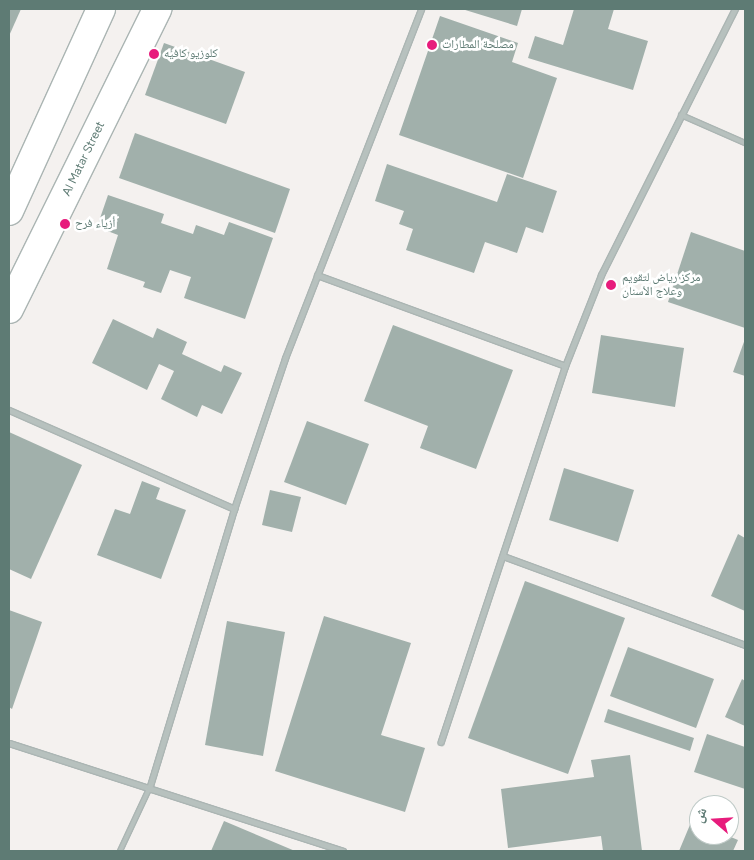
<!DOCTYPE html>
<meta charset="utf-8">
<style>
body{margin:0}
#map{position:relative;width:754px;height:860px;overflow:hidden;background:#f4f1ef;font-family:Figtree,"Noto Naskh Arabic",sans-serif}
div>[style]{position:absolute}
.building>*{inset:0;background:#a1b0ab}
.roads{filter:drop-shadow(1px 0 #abb5b3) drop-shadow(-1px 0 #abb5b3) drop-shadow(0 1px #abb5b3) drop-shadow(0 -1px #abb5b3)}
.lane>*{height:4px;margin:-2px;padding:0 2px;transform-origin:2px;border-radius:2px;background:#b7c1be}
.street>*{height:5px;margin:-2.5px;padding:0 2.5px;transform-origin:2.5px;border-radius:2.5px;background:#b7c1be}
.primary>*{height:28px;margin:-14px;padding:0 14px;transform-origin:14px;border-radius:14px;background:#fff}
.dots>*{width:14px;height:14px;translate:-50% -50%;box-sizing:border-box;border:2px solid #fff;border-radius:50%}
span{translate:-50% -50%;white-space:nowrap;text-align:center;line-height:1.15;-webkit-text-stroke:5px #fff;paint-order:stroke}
.poi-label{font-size:12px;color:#5e7b74}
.left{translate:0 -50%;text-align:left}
.street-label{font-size:12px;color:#5e7b74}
.frame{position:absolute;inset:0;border:10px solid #5e7b74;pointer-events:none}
.north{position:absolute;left:689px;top:795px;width:50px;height:50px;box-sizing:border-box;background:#fff;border:1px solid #bfcac7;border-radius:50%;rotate:289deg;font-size:14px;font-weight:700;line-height:20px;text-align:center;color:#5e7b74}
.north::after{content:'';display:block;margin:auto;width:18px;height:22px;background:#e71c7c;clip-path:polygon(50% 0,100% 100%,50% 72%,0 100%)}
</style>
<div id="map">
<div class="building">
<i style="clip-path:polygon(9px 9px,21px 9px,9px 36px)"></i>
<i style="clip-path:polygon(462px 9px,522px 9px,517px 26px)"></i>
<i style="clip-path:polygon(574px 9px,614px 9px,608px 29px,648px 41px,633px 90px,528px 58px,535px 36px,563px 45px)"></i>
<i style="clip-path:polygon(440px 16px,518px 43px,512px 62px,557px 78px,523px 178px,399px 135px)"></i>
<i style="clip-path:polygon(164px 43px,245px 72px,226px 124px,145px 95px)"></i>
<i style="clip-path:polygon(135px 133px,290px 189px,275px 233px,119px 178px)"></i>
<i style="clip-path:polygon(387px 164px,497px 202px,507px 174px,557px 191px,543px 233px,526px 227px,517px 253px,485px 242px,474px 273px,406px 250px,413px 229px,399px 224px,404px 211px,375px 201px)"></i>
<i style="clip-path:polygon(108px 195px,164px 214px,161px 223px,193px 234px,196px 225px,224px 235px,229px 222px,273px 238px,245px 319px,184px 298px,191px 277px,170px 270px,161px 293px,143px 287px,145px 282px,107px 269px,118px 235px,97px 227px)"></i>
<i style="clip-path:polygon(691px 232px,745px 251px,745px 328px,668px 302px)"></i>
<i style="clip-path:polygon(113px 319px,153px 338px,157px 328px,187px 342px,182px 354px,221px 372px,224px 365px,242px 373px,222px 414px,202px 405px,197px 417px,161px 399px,174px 371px,159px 364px,147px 390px,92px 363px)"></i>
<i style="clip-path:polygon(393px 325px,513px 370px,476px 469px,420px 448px,428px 426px,364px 401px)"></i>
<i style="clip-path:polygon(601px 335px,684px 348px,675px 407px,592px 393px)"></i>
<i style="clip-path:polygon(745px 339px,745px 376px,733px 372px)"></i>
<i style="clip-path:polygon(307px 421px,369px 444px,346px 505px,284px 482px)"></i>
<i style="clip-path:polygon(9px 432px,82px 465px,31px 579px,9px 569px)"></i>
<i style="clip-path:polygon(564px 468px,634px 490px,618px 542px,549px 520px)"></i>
<i style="clip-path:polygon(142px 481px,160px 488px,156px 499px,186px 510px,161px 579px,97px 555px,115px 509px,130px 514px)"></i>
<i style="clip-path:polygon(270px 490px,301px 497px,292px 532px,262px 525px)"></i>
<i style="clip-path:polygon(738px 534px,745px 538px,745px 611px,711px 596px)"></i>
<i style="clip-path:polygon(525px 581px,625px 618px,568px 774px,468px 738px)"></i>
<i style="clip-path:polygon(9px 610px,42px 622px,12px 709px,9px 707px)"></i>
<i style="clip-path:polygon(324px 616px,411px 643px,381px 735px,425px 748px,405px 812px,275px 771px)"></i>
<i style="clip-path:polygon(227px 621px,285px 632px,263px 756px,205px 745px)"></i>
<i style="clip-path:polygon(628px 647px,714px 679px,696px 728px,610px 696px)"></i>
<i style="clip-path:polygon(742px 679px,745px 681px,745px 726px,725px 717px)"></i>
<i style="clip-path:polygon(608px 709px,694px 738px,690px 751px,604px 722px)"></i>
<i style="clip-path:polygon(707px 734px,745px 747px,745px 789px,694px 772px)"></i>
<i style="clip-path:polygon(630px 755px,642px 851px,603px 851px,601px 836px,508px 848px,501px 789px,594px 777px,591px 760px)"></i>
<i style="clip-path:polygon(692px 820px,699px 823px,699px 835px,726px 835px,738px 840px,733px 851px,679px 851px)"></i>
<i style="clip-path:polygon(224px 821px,295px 851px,211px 851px)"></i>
</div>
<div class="roads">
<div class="lane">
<i style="left:681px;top:115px;width:70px;rotate:23.6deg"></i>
<i style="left:120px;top:851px;width:68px;rotate:-64.9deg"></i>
</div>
<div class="street">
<i style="left:317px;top:275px;width:264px;rotate:20.1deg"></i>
<i style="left:565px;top:366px;width:396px;rotate:108.3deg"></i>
<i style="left:565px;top:366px;width:98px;rotate:-68.4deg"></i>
<i style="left:601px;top:275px;width:298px;rotate:-63.3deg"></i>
<i style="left:9px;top:410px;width:246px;rotate:23.7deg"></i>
<i style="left:503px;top:556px;width:258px;rotate:20.2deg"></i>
<i style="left:9px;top:743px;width:351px;rotate:17.9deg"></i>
<i style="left:149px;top:789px;width:293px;rotate:-73.1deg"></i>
<i style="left:234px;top:509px;width:159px;rotate:-71.3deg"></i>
<i style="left:285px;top:358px;width:375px;rotate:-68.7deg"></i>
</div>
<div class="primary">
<i style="left:9px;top:211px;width:222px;rotate:-65.5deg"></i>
<i style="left:9px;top:309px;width:335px;rotate:-63.7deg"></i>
</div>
</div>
<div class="dots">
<i style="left:432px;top:45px;background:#e71c7c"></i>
<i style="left:154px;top:54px;background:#e71c7c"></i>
<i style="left:65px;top:224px;background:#e71c7c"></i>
<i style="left:611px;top:285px;background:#e71c7c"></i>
</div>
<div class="poi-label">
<span class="left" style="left:442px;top:45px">مصلحة المطارات</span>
<span class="left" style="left:164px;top:54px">كلوزيو كافيه</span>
<span class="left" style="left:75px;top:224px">أزياء فرح</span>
<span class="left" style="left:622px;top:285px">مركز رياض لتقويم<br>وعلاج الأسنان</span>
</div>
<div class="street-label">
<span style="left:84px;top:159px;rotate:-64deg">Al Matar Street</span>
</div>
<div class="frame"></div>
<div class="north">ش</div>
</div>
